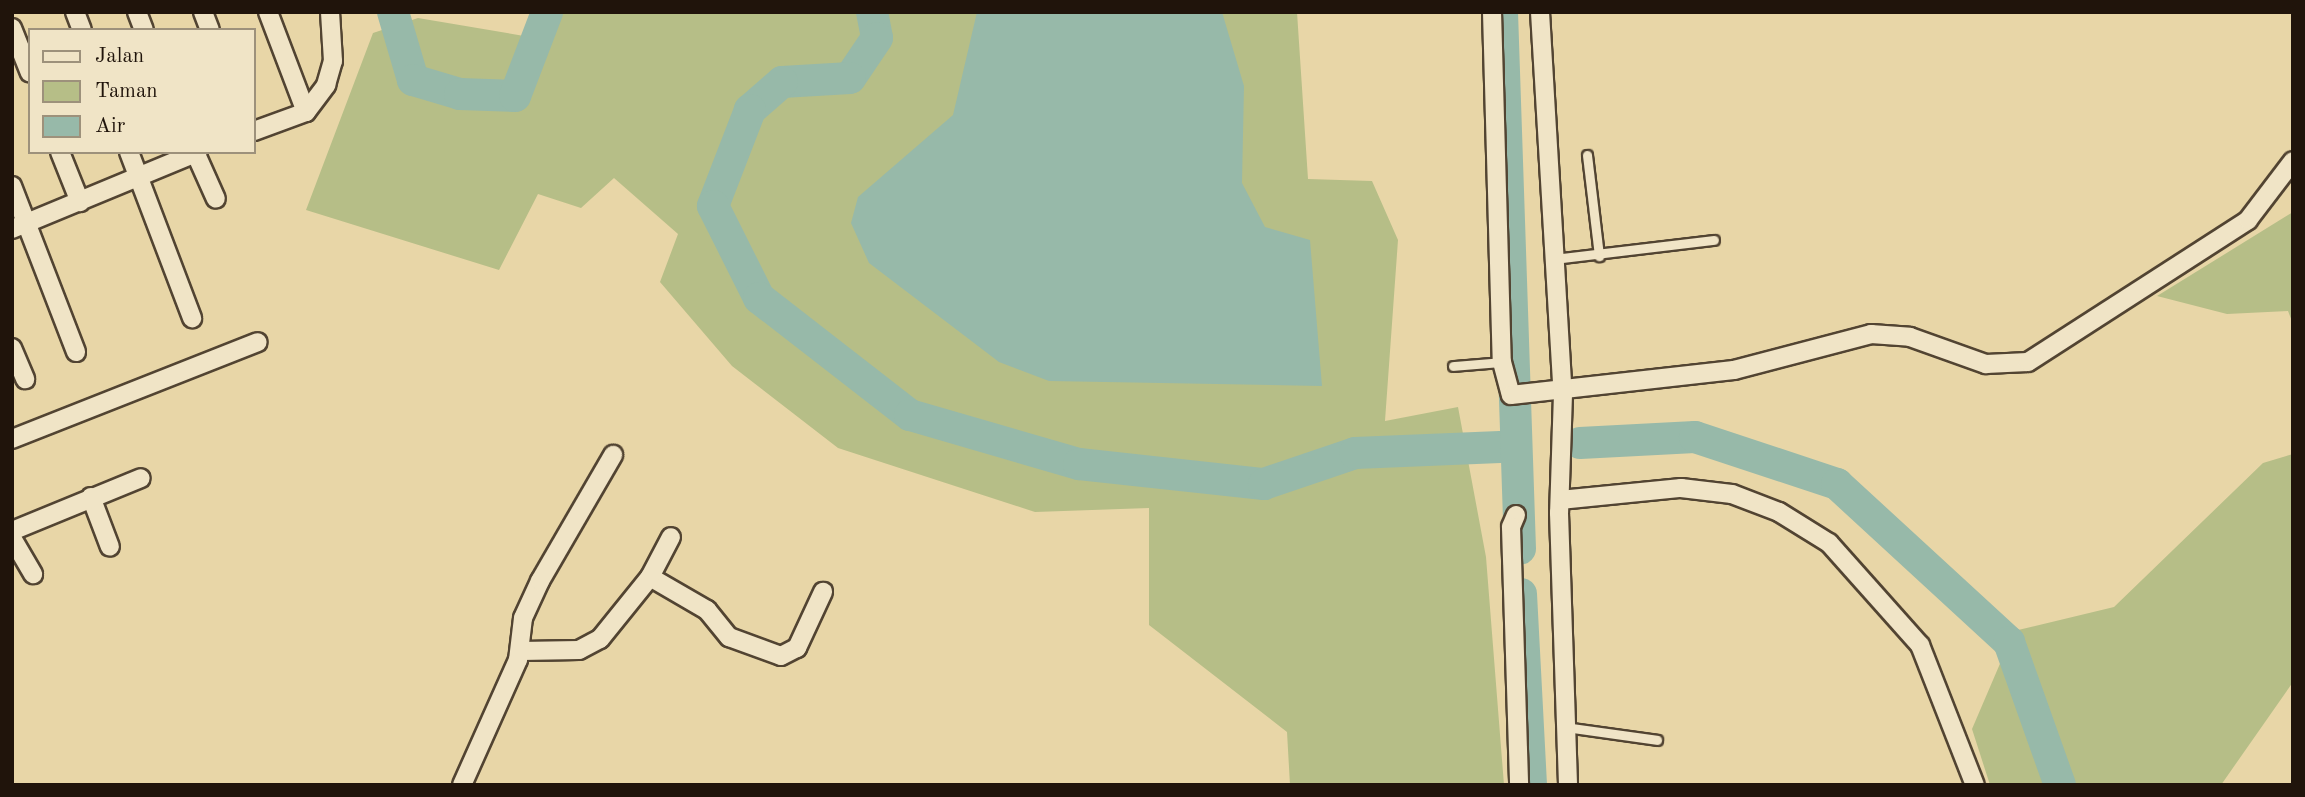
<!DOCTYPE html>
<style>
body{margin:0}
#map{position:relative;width:2305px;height:797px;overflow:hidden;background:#e8d6a7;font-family:"Old Standard TT",serif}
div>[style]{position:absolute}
.green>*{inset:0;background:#b6be87}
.water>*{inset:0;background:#97b9a9}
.river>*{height:32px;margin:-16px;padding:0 16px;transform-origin:16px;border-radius:16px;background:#97b9a9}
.roads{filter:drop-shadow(2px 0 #524432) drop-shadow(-2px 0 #524432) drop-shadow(0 2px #524432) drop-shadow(0 -2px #524432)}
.service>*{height:9px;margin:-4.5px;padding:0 4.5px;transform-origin:4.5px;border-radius:4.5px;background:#f0e4c6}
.minor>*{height:18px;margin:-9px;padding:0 9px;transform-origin:9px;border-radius:9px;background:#f0e4c6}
span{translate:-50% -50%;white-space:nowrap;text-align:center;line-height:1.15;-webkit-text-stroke:5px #f0e4c6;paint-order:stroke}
.frame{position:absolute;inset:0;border:14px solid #20140b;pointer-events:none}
.legend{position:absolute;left:28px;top:28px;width:228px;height:126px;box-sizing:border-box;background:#f0e4c6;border:2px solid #9d917b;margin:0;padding:9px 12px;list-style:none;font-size:21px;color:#20140b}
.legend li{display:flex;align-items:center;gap:14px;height:35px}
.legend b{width:35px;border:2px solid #9d917b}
</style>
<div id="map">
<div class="green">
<i style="clip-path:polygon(533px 12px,1297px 12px,1308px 179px,1372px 181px,1398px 240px,1385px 421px,1458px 407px,1486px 557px,1504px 785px,1290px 785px,1287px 732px,1149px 625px,1149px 508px,1035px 512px,838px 448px,732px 366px,660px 282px,678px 234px,614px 178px,581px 208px,538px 194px,499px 270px,306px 210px,373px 33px,418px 18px,524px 36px)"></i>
<i style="clip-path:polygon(2293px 212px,2293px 324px,2288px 311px,2227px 314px,2157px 296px)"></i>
<i style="clip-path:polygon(2293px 454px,2293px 682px,2221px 785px,1990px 785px,1972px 729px,2014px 631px,2114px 607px,2263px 463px)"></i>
</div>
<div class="water">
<i style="clip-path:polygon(977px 12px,1222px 12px,1244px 86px,1242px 183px,1265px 227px,1310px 240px,1322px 386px,1049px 381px,999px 362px,869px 263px,851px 223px,858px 197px,953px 115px)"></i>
</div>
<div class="river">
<i style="left:393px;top:12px;width:71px;rotate:73.6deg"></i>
<i style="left:413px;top:80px;width:49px;rotate:16.6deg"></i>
<i style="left:460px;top:94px;width:55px;rotate:2.1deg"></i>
<i style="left:515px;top:96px;width:90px;rotate:-69.1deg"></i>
<i style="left:872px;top:12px;width:26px;rotate:79deg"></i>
<i style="left:877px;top:38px;width:48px;rotate:124deg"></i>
<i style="left:850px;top:78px;width:68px;rotate:176.6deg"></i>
<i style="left:782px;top:82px;width:43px;rotate:138.8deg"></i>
<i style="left:750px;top:110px;width:103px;rotate:111.1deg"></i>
<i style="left:713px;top:206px;width:103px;rotate:63.4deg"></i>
<i style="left:759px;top:298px;width:191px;rotate:37.8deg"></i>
<i style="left:910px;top:415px;width:176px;rotate:16.2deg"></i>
<i style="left:1079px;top:464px;width:186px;rotate:6.2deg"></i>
<i style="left:1264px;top:484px;width:96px;rotate:-18.8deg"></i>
<i style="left:1355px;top:453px;width:145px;rotate:-2.4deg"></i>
<i style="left:1502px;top:12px;width:537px;rotate:88.08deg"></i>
<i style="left:1580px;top:443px;width:115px;rotate:-3deg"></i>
<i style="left:1695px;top:437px;width:150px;rotate:18.3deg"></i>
<i style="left:1837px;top:484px;width:234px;rotate:42.6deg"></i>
<i style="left:2009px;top:642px;width:152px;rotate:70.4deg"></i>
<i style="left:1521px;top:594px;width:191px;rotate:87deg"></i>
</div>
<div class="roads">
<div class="service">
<i style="left:1587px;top:155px;width:102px;rotate:83.2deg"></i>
<i style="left:1554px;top:259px;width:161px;rotate:-6.8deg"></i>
<i style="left:1453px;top:366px;width:49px;rotate:-4.7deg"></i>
<i style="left:1565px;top:727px;width:93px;rotate:8deg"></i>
</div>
<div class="minor">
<i style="left:75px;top:12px;width:19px;rotate:69deg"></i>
<i style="left:137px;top:12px;width:19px;rotate:69deg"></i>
<i style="left:203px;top:12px;width:19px;rotate:69deg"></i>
<i style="left:268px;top:12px;width:107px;rotate:69.2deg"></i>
<i style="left:1492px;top:12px;width:350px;rotate:88.4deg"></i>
<i style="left:1502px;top:362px;width:34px;rotate:75deg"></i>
<i style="left:1511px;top:395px;width:224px;rotate:-6.4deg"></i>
<i style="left:1734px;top:370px;width:142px;rotate:-14.7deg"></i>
<i style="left:1871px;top:334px;width:39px;rotate:4deg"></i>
<i style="left:1910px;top:337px;width:81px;rotate:19.6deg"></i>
<i style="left:1986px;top:364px;width:42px;rotate:-2.7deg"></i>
<i style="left:2028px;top:362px;width:262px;rotate:-32.8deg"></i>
<i style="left:2248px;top:220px;width:74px;rotate:-52.7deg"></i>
<i style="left:1540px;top:12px;width:383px;rotate:86.6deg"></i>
<i style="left:1563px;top:394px;width:119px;rotate:91.9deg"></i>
<i style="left:1559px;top:513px;width:272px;rotate:88.1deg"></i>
<i style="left:12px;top:28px;width:48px;rotate:68.2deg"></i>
<i style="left:254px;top:131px;width:55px;rotate:-20.1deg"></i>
<i style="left:306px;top:112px;width:34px;rotate:-53deg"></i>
<i style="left:326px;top:85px;width:25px;rotate:-74deg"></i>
<i style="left:333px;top:61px;width:49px;rotate:-93.5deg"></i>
<i style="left:60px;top:152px;width:54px;rotate:68.2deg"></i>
<i style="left:129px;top:152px;width:178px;rotate:69.2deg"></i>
<i style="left:195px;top:152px;width:51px;rotate:65.9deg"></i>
<i style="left:12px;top:186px;width:178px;rotate:68.9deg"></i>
<i style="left:12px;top:229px;width:201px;rotate:-22.5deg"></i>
<i style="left:12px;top:348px;width:34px;rotate:67deg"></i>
<i style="left:12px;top:439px;width:264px;rotate:-21.5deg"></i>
<i style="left:91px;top:497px;width:53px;rotate:69.2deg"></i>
<i style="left:1560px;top:500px;width:122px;rotate:-5.7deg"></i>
<i style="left:1681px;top:488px;width:51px;rotate:6.7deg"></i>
<i style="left:1732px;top:494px;width:50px;rotate:21deg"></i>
<i style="left:1779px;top:512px;width:59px;rotate:31.8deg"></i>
<i style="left:1829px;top:543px;width:137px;rotate:48.3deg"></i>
<i style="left:1920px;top:645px;width:150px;rotate:68.6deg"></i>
<i style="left:1516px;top:515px;width:13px;rotate:113deg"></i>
<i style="left:1511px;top:527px;width:258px;rotate:88.2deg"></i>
<i style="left:12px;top:531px;width:139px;rotate:-22.3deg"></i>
<i style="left:12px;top:538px;width:42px;rotate:59.7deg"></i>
<i style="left:650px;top:577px;width:66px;rotate:30.1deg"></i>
<i style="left:707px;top:610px;width:35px;rotate:51deg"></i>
<i style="left:729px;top:637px;width:55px;rotate:20.1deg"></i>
<i style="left:781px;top:656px;width:18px;rotate:-27deg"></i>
<i style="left:797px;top:648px;width:62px;rotate:-65.1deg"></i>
<i style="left:521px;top:651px;width:58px;rotate:-1deg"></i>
<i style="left:579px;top:650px;width:24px;rotate:-28deg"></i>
<i style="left:600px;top:639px;width:80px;rotate:-51.1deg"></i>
<i style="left:650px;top:577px;width:45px;rotate:-62.3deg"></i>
<i style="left:462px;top:785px;width:137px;rotate:-65.9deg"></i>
<i style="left:518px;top:660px;width:42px;rotate:-83.2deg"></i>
<i style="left:523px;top:618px;width:41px;rotate:-65.3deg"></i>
<i style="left:540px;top:581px;width:146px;rotate:-59.9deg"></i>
</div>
</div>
<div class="frame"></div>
<ul class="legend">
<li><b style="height:9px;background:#f0e4c6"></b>Jalan</li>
<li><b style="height:19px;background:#b6be87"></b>Taman</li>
<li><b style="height:19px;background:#97b9a9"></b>Air</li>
</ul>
</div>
